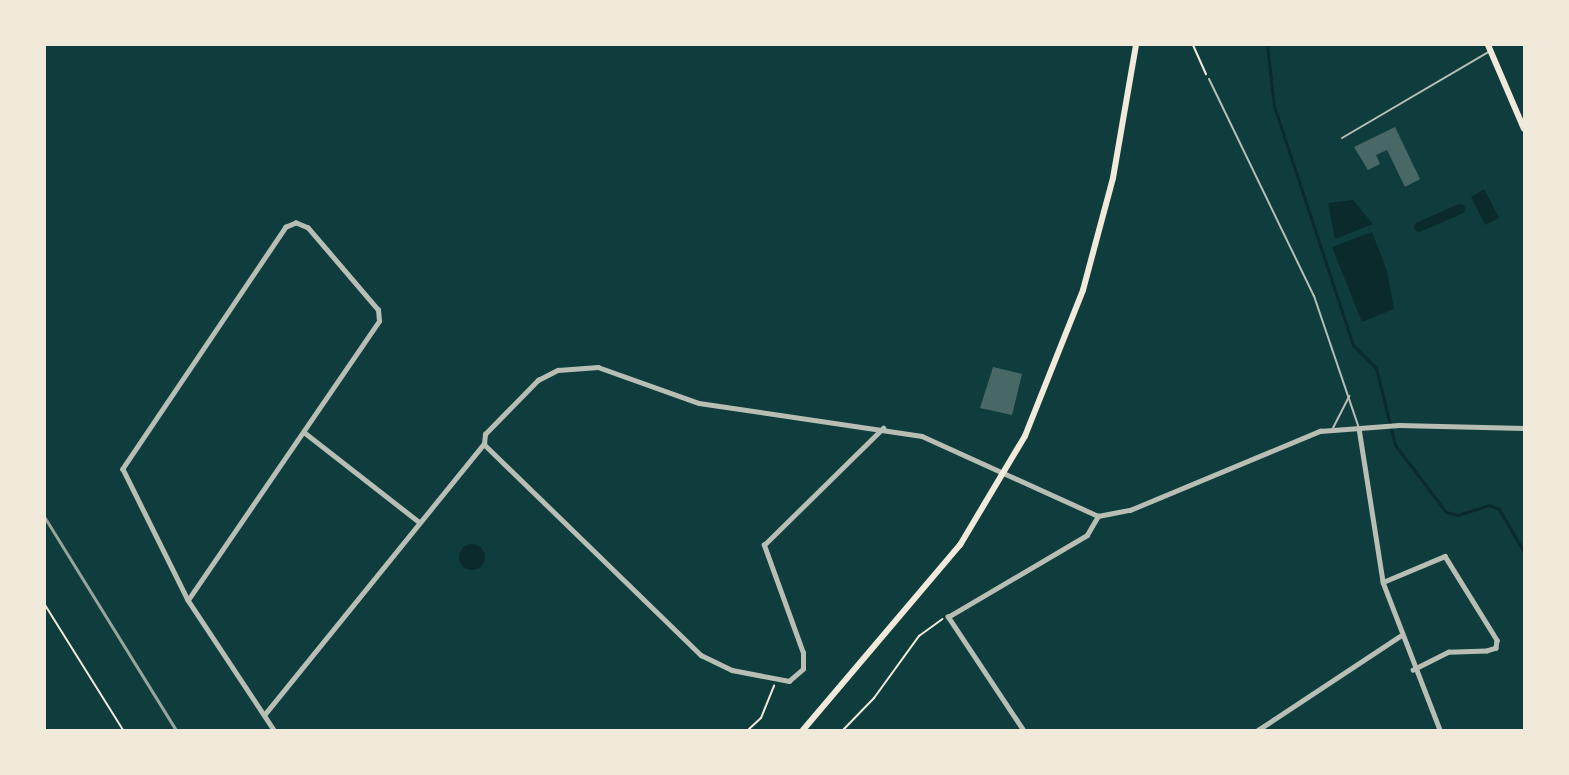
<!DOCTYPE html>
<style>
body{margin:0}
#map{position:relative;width:1569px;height:775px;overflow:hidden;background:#0f3d3e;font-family:"Asap Condensed",sans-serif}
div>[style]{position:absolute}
.water>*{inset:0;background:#0a2a2b}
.round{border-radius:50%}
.stream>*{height:3px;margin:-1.5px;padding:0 1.5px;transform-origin:1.5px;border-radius:1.5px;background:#0a2a2b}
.canal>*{height:10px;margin:-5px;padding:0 5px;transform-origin:5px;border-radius:5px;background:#0a2a2b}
.building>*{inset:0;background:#486865}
.path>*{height:2px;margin:-1px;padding:0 1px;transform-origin:1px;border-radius:1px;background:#f1e9da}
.service>*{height:2px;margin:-1px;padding:0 1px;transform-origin:1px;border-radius:1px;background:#b8beb3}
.minor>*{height:4.5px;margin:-2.25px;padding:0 2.25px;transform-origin:2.25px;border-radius:2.25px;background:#b8beb3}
.secondary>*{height:6px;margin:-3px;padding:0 3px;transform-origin:3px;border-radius:3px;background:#f1e9da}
.rail>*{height:3px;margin:-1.5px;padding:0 1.5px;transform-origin:1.5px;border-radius:1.5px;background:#97a49c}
span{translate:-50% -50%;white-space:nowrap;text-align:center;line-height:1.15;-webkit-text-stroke:6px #f1e9da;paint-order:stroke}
.frame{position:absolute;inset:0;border:46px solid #f1e9da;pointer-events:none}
</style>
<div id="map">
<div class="water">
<i style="clip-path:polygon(1484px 189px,1499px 218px,1485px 225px,1471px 197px)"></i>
<i style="clip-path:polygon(1353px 200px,1373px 224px,1335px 239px,1328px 203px)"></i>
<i style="clip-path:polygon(1372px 232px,1387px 271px,1394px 309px,1362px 322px,1332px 247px)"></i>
<i class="round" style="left:459px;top:544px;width:26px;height:26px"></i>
</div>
<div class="stream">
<i style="left:1267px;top:45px;width:61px;rotate:83.5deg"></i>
<i style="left:1274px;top:106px;width:252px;rotate:71.7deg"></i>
<i style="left:1353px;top:345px;width:33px;rotate:45deg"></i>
<i style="left:1376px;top:368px;width:79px;rotate:76.1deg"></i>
<i style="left:1395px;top:445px;width:84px;rotate:52.7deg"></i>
<i style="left:1446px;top:512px;width:12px;rotate:14deg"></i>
<i style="left:1458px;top:515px;width:33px;rotate:-18deg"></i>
<i style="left:1489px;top:505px;width:11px;rotate:22deg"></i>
<i style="left:1499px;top:509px;width:50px;rotate:59.8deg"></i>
</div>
<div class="canal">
<i style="left:1419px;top:227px;width:45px;rotate:-23.7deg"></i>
</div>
<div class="building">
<i style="clip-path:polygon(1395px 127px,1420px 179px,1405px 187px,1387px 150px,1376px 155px,1380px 164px,1368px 170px,1354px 147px)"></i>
<i style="clip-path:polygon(993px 367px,1022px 374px,1012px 415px,980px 408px)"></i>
</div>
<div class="path">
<i style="left:1193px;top:45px;width:32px;rotate:66deg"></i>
<i style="left:45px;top:605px;width:147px;rotate:58deg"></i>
<i style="left:748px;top:730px;width:18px;rotate:-43deg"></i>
<i style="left:761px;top:718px;width:35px;rotate:-68deg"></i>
<i style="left:843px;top:730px;width:45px;rotate:-45.9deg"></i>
<i style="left:874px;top:698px;width:77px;rotate:-54deg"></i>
<i style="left:919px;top:636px;width:29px;rotate:-36deg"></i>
</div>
<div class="service">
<i style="left:1209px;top:79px;width:241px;rotate:64.2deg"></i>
<i style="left:1314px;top:296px;width:139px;rotate:71.2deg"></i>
<i style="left:1342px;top:138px;width:172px;rotate:-30.4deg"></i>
<i style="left:1333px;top:428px;width:36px;rotate:-63deg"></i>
</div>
<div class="minor">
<i style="left:1359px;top:428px;width:156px;rotate:81.1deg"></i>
<i style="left:1383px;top:582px;width:159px;rotate:68.9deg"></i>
<i style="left:304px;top:432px;width:145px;rotate:38deg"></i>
<i style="left:484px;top:444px;width:303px;rotate:44.2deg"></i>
<i style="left:701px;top:655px;width:34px;rotate:26deg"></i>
<i style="left:732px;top:670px;width:58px;rotate:10.9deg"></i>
<i style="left:789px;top:681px;width:18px;rotate:-41deg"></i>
<i style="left:803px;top:669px;width:16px;rotate:-90deg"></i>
<i style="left:803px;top:653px;width:115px;rotate:-109.9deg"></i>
<i style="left:764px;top:545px;width:167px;rotate:-44.5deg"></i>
<i style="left:1383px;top:582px;width:67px;rotate:-22.8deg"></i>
<i style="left:1445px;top:556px;width:99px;rotate:58.2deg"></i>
<i style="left:1497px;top:640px;width:8px;rotate:97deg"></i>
<i style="left:1496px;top:648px;width:9px;rotate:162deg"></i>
<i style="left:1487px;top:651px;width:38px;rotate:178deg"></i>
<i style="left:1449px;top:652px;width:40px;rotate:153.4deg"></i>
<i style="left:188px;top:600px;width:338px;rotate:-55.6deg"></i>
<i style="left:379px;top:321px;width:11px;rotate:-95deg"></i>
<i style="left:378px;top:310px;width:108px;rotate:-130.5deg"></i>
<i style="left:308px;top:228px;width:13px;rotate:-157deg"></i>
<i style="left:296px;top:223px;width:11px;rotate:158deg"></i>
<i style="left:286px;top:227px;width:292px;rotate:124deg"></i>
<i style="left:123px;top:469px;width:146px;rotate:63.6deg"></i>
<i style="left:188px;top:600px;width:156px;rotate:56.5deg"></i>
<i style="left:265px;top:714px;width:348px;rotate:-51deg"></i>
<i style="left:484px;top:444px;width:10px;rotate:-84deg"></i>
<i style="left:485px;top:434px;width:76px;rotate:-45.5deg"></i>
<i style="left:538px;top:380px;width:22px;rotate:-27deg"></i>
<i style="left:558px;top:370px;width:40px;rotate:-4.3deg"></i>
<i style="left:598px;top:367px;width:107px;rotate:19.6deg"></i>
<i style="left:699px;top:403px;width:225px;rotate:8.4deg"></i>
<i style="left:922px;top:436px;width:193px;rotate:24.4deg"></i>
<i style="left:1098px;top:516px;width:33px;rotate:-11deg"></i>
<i style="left:1130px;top:510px;width:206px;rotate:-22.6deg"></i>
<i style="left:1320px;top:431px;width:79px;rotate:-4.3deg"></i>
<i style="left:1399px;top:425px;width:125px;rotate:1.4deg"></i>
<i style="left:1023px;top:730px;width:136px;rotate:-123.6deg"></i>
<i style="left:948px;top:617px;width:161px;rotate:-30.5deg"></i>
<i style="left:1087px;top:535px;width:22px;rotate:-60deg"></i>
<i style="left:1258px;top:730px;width:170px;rotate:-33.5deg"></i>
</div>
<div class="secondary">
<i style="left:1488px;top:45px;width:91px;rotate:66.8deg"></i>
<i style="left:803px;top:730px;width:243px;rotate:-49.7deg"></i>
<i style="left:960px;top:545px;width:127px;rotate:-59.2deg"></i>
<i style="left:1025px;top:436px;width:157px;rotate:-68.3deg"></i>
<i style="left:1083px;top:290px;width:116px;rotate:-75deg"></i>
<i style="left:1113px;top:178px;width:135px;rotate:-80.2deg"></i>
</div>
<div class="rail">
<i style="left:45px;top:518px;width:249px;rotate:58.3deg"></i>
</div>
<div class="frame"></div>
</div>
